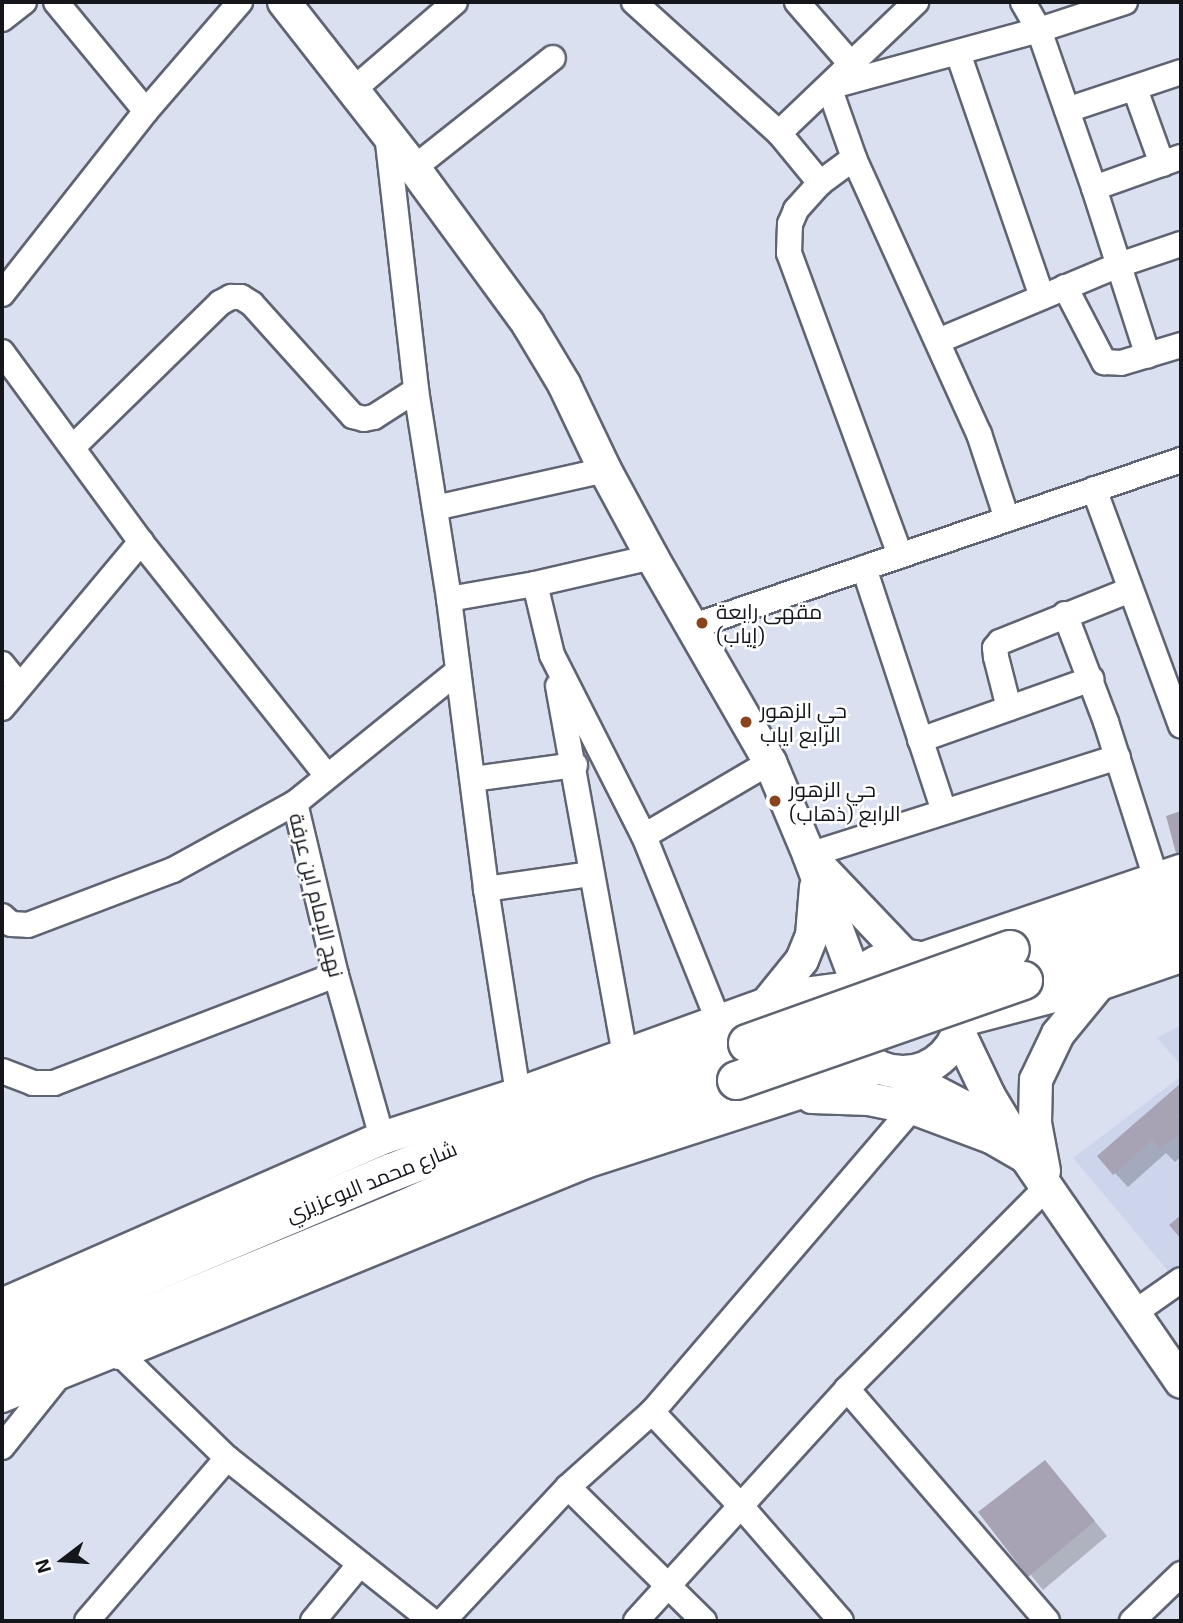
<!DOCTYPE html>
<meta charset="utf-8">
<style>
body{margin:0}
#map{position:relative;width:1183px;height:1623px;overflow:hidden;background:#dbe0f1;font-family:"Exo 2",Cairo,sans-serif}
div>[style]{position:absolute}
.built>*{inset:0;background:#cdd5ed}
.shadow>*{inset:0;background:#0003}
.building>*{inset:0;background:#a8a3b4}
.roads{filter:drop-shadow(2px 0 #5f6472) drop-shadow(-2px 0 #5f6472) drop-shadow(0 2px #5f6472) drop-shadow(0 -2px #5f6472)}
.minor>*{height:24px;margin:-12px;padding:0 12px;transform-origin:12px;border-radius:12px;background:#fff}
.major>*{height:32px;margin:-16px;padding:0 16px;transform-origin:16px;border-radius:16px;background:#fff}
.major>.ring{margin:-16px;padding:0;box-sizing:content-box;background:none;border:32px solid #fff;border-radius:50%}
.highway>*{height:37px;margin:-18.5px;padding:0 18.5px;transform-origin:18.5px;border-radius:18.5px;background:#fff}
.bridges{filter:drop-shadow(2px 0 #5f6472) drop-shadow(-2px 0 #5f6472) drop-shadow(0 2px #5f6472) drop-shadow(0 -2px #5f6472)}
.highway-bridge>*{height:37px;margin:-18.5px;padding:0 18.5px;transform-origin:18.5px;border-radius:18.5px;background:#fff}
.dots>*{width:19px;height:19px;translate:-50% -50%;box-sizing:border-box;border:4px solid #fff;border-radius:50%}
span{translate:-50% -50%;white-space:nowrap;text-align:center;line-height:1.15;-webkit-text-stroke:5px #fff;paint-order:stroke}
.poi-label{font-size:21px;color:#14161c}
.left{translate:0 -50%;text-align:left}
.street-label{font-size:21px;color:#14161c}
.frame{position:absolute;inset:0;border:4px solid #14161c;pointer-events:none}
.north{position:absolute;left:28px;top:1525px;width:70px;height:70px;-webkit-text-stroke:5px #fff;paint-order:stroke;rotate:253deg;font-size:19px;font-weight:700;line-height:28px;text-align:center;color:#14161c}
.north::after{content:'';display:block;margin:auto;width:24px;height:32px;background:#14161c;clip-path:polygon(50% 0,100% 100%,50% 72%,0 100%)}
</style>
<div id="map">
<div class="built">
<i style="clip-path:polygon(1181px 1025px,1181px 1065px,1157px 1038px)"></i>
<i style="clip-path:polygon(1181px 1076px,1181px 1271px,1174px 1278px,1073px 1158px)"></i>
</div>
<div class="shadow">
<i style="clip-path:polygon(1181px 1085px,1181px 1157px,1175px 1162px,1166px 1153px,1128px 1187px,1099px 1156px)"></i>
<i style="clip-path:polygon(1045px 1462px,1107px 1536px,1043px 1590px,980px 1512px)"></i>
</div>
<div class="building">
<i style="clip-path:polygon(1181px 811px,1181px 855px,1177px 857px,1166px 816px)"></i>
<i style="clip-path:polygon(1181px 1083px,1181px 1112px,1176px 1116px,1181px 1122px,1181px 1132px,1160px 1150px,1152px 1140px,1113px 1175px,1097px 1156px)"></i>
<i style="clip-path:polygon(1181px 1215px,1181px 1239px,1169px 1225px)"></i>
<i style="clip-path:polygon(1045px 1460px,1095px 1521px,1028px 1577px,978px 1512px)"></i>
</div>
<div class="roads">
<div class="minor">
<i style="left:56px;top:2px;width:141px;rotate:50.5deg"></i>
<i style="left:634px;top:2px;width:195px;rotate:42.1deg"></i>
<i style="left:779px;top:133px;width:65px;rotate:50.6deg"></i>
<i style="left:797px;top:2px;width:82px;rotate:48.9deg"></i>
<i style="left:1125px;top:2px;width:90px;rotate:162deg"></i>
<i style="left:1039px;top:30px;width:167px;rotate:70.8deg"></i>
<i style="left:1094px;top:188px;width:176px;rotate:72.2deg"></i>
<i style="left:2px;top:19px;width:28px;rotate:-38deg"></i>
<i style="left:958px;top:53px;width:258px;rotate:71deg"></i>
<i style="left:354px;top:89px;width:133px;rotate:-40.7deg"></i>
<i style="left:1135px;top:89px;width:80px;rotate:70.2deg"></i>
<i style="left:1067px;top:110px;width:120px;rotate:-18.4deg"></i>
<i style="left:779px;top:133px;width:190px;rotate:-43.7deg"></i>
<i style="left:387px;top:134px;width:258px;rotate:83.5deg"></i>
<i style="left:416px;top:390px;width:212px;rotate:81deg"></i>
<i style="left:449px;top:599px;width:292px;rotate:82.7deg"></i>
<i style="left:486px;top:889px;width:207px;rotate:81.1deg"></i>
<i style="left:854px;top:158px;width:42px;rotate:143.7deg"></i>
<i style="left:820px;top:183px;width:36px;rotate:132deg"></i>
<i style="left:796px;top:210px;width:15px;rotate:113deg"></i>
<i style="left:790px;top:224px;width:29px;rotate:92deg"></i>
<i style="left:789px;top:253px;width:321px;rotate:69.8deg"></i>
<i style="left:414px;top:168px;width:177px;rotate:-38.4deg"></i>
<i style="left:1094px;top:188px;width:92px;rotate:-19.6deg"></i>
<i style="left:1065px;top:287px;width:85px;rotate:62.5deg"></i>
<i style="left:1104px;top:362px;width:17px;rotate:3deg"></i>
<i style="left:1121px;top:363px;width:63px;rotate:-16.7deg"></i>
<i style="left:2px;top:294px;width:233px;rotate:-51.8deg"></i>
<i style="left:146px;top:111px;width:144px;rotate:-49.2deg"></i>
<i style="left:938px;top:341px;width:196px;rotate:-22.8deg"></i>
<i style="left:1119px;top:265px;width:65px;rotate:-18.7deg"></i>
<i style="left:2px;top:352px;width:235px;rotate:53.8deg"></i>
<i style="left:141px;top:542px;width:299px;rotate:51.5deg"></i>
<i style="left:73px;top:447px;width:206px;rotate:-44.4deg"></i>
<i style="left:220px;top:303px;width:13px;rotate:-29deg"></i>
<i style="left:231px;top:297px;width:10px"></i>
<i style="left:241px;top:297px;width:13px;rotate:32deg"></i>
<i style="left:252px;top:304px;width:151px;rotate:48deg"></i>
<i style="left:353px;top:416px;width:11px;rotate:15deg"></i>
<i style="left:364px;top:419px;width:10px;rotate:-11deg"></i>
<i style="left:374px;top:417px;width:50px;rotate:-32.7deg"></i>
<i style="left:1094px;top:489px;width:252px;rotate:69.8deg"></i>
<i style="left:435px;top:508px;width:174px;rotate:-12.6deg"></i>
<i style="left:1007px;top:519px;width:89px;rotate:-108.2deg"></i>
<i style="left:979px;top:434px;width:303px;rotate:-114.4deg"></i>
<i style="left:854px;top:158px;width:75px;rotate:-109.4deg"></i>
<i style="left:829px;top:87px;width:218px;rotate:-15.2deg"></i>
<i style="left:1039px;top:30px;width:32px;rotate:-120deg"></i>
<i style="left:864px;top:568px;width:256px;rotate:71.8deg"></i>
<i style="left:535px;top:584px;width:73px;rotate:76.5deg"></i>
<i style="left:552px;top:655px;width:203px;rotate:63.1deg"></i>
<i style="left:644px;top:836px;width:198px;rotate:68.1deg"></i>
<i style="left:449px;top:599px;width:87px;rotate:-9.9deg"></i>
<i style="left:535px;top:584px;width:120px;rotate:-13deg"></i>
<i style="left:1065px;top:614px;width:116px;rotate:69.2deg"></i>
<i style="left:1106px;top:722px;width:165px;rotate:72.3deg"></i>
<i style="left:691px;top:627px;width:518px;rotate:-18.82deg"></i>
<i style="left:2px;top:664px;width:27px;rotate:51deg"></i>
<i style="left:558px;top:686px;width:374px;rotate:79.7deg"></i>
<i style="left:2px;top:708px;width:217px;rotate:-50.1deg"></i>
<i style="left:1009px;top:708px;width:53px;rotate:-104.3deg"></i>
<i style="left:996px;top:657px;width:9px;rotate:-96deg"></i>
<i style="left:995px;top:648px;width:8px;rotate:-50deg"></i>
<i style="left:1000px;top:642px;width:140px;rotate:-21.8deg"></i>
<i style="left:920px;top:740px;width:182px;rotate:-19.6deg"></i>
<i style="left:473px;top:779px;width:103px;rotate:-7.8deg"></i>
<i style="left:295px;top:803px;width:208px;rotate:-39deg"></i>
<i style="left:644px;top:836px;width:146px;rotate:-30.4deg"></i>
<i style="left:809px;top:855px;width:324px;rotate:-17.6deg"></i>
<i style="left:486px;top:889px;width:105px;rotate:-8.2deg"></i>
<i style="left:2px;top:916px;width:12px;rotate:42deg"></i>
<i style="left:11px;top:924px;width:17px;rotate:3deg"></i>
<i style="left:28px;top:925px;width:155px;rotate:-20.8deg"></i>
<i style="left:173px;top:870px;width:139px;rotate:-28.8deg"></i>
<i style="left:295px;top:803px;width:177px;rotate:76.6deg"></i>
<i style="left:336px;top:975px;width:169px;rotate:74.2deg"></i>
<i style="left:2px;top:1071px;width:33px;rotate:21deg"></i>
<i style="left:33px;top:1083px;width:21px"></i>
<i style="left:54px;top:1083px;width:302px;rotate:-21deg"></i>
<i style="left:1134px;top:1313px;width:57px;rotate:-35.1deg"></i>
<i style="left:847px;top:1389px;width:306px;rotate:49.2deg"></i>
<i style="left:2px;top:1400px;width:126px;rotate:-21.9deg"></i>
<i style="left:119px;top:1353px;width:151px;rotate:44.2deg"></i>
<i style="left:227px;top:1458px;width:262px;rotate:38.5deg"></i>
<i style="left:652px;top:1412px;width:129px;rotate:46.6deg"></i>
<i style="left:741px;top:1506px;width:152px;rotate:49deg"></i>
<i style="left:2px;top:1447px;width:90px;rotate:-51.3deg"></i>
<i style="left:568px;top:1487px;width:191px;rotate:44.6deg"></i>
<i style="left:87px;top:1621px;width:215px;rotate:-49.3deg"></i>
<i style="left:313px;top:1621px;width:74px;rotate:-50.5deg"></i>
<i style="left:443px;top:1621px;width:183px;rotate:-47deg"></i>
<i style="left:568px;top:1487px;width:113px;rotate:-41.8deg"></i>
<i style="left:652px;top:1412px;width:401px;rotate:-49.4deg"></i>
<i style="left:636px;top:1621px;width:314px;rotate:-47.7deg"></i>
<i style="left:847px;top:1389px;width:286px;rotate:-45.3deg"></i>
<i style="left:1132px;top:1621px;width:68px;rotate:-43.8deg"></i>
</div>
<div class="major">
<i style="left:284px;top:2px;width:211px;rotate:51.9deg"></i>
<i style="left:414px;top:168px;width:193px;rotate:53.8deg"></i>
<i style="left:528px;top:324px;width:70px;rotate:59deg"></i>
<i style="left:564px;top:384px;width:95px;rotate:64.5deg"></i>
<i style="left:605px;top:470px;width:99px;rotate:61.6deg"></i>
<i style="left:652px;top:557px;width:237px;rotate:60.1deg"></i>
<i style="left:770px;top:762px;width:101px;rotate:67.2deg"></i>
<i style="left:809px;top:855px;width:134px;rotate:69.4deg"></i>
<i style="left:822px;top:869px;width:119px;rotate:46.4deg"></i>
<i class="ring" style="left:845px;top:956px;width:84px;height:84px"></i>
<i style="left:922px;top:959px;width:274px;rotate:-18.8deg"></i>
<i style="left:768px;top:1002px;width:54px;rotate:-51deg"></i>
<i style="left:802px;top:960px;width:27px;rotate:-68deg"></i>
<i style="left:812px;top:935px;width:48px;rotate:-85.2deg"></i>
<i style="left:962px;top:1020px;width:142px;rotate:-14.7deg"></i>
<i style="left:1099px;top:984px;width:87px;rotate:-18.9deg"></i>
<i style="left:959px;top:1033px;width:70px;rotate:64.5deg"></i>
<i style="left:989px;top:1096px;width:71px;rotate:58.8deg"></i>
<i style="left:1026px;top:1157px;width:273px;rotate:55.4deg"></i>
<i style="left:899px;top:1073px;width:95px;rotate:27.6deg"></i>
<i style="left:812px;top:1097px;width:57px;rotate:2deg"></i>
<i style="left:869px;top:1099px;width:45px;rotate:11.6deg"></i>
<i style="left:913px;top:1108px;width:83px;rotate:20.4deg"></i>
<i style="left:991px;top:1137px;width:39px;rotate:30deg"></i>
<i style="left:1044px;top:1171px;width:49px;rotate:-100.6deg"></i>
<i style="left:1035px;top:1123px;width:43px;rotate:-88.7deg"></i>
<i style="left:1036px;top:1080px;width:51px;rotate:-64.4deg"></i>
<i style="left:1058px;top:1034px;width:65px;rotate:-50.6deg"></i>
<i style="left:2px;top:1305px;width:415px;rotate:-23.7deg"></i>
<i style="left:382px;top:1138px;width:143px;rotate:-17.9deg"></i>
<i style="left:518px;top:1094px;width:287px;rotate:-19.9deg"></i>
<i style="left:788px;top:996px;width:64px;rotate:-7.2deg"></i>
<i style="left:119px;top:1353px;width:504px;rotate:-22.29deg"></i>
<i style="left:585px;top:1162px;width:309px;rotate:-17.9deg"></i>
</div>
<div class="highway">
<i style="left:1010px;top:949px;width:180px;rotate:-17.8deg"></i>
<i style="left:1023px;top:980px;width:166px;rotate:-17.9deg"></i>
<i style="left:2px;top:1336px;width:422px;rotate:-22.9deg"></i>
<i style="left:391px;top:1172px;width:127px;rotate:-21.3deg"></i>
<i style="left:509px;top:1126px;width:252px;rotate:-19.2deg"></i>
<i style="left:2px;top:1374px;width:436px;rotate:-22.4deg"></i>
<i style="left:405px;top:1208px;width:125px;rotate:-24.5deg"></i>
<i style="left:519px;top:1156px;width:230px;rotate:-19.3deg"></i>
</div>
</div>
<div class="bridges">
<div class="highway-bridge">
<i style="left:747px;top:1043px;width:279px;rotate:-19.7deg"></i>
<i style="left:736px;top:1080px;width:304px;rotate:-19.2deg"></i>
</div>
</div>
<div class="dots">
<i style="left:702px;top:623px;background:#8a441d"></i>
<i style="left:746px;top:722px;background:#8a441d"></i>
<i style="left:775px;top:801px;background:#8a441d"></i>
</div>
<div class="poi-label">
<span class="left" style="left:716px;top:623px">مقهى رابعة<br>(إياب)</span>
<span class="left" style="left:760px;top:722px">حي الزهور<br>الرابع اياب</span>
<span class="left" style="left:789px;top:801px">حي الزهور<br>الرابع (ذهاب)</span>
</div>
<div class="street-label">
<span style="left:317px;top:895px;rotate:76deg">نهج الإمام ابن عرفة</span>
<span style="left:371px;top:1181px;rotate:-22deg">شارع محمد البوعزيزي</span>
</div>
<div class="frame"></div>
<div class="north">N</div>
</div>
